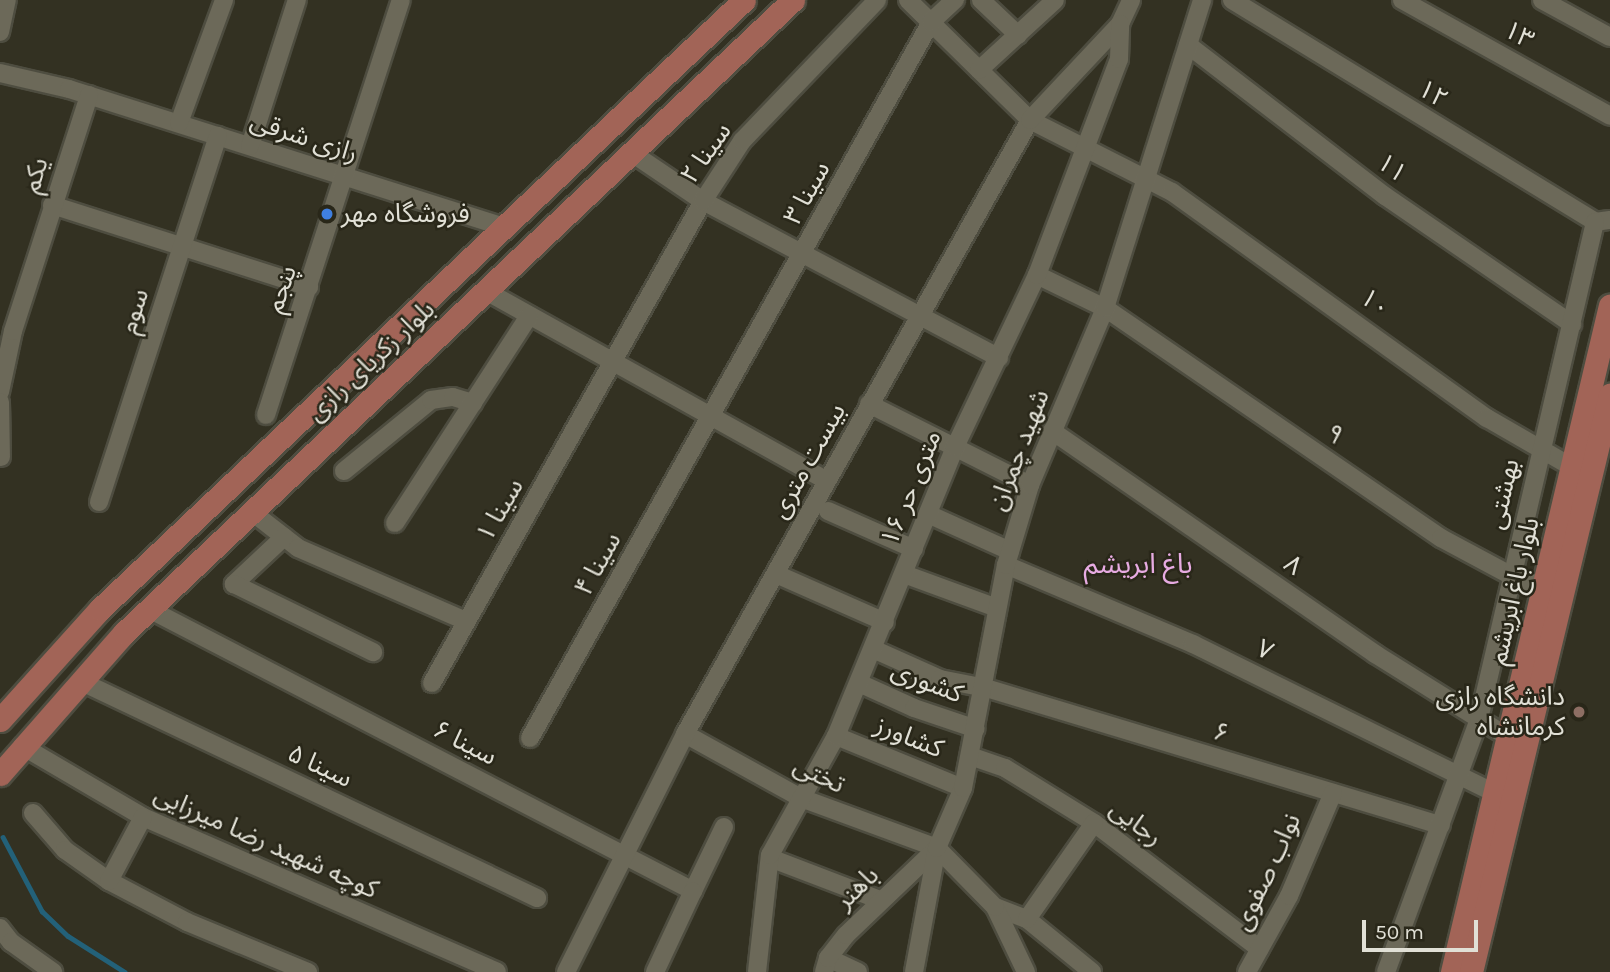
<!DOCTYPE html>
<meta charset="utf-8">
<style>
body{margin:0}
#map{position:relative;width:1610px;height:972px;overflow:hidden;background:#333122;font-family:Karla,"Noto Sans Arabic",sans-serif}
div>[style]{position:absolute}
.stream>*{height:4.5px;margin:-2.25px;padding:0 2.25px;transform-origin:2.25px;border-radius:2.25px;background:#236179}
.roads{filter:drop-shadow(2px 0 #4e4d40) drop-shadow(-2px 0 #4e4d40) drop-shadow(0 2px #4e4d40) drop-shadow(0 -2px #4e4d40)}
.minor>*{height:18px;margin:-9px;padding:0 9px;transform-origin:9px;border-radius:9px;background:#6c6959}
.major>*{height:23px;margin:-11.5px;padding:0 11.5px;transform-origin:11.5px;border-radius:11.5px;background:#a26457}
.dots>*{width:19px;height:19px;translate:-50% -50%;box-sizing:border-box;border:4px solid #292719;border-radius:50%}
span{translate:-50% -50%;white-space:nowrap;text-align:center;line-height:1.15;-webkit-text-stroke:5px #292719;paint-order:stroke}
.street-label{font-size:26px;color:#e1e0d6}
.poi-label{font-size:26px;color:#e1e0d6}
.left{translate:0 -50%;text-align:left}
.right{translate:-100% -50%;text-align:right}
.neighbourhood-label{font-size:28px;color:#e7abe2}
.scale{position:absolute;left:1362px;top:920px;width:116px;height:32px;box-sizing:border-box;border:4px solid #e1e0d6;border-top:0;padding-left:9px;font-size:21px;line-height:24px;white-space:nowrap;color:#e1e0d6;-webkit-text-stroke:5px #292719;paint-order:stroke}
</style>
<div id="map">
<div class="stream">
<i style="left:3px;top:837px;width:84px;rotate:62.2deg"></i>
<i style="left:42px;top:911px;width:36px;rotate:44deg"></i>
<i style="left:68px;top:936px;width:67px;rotate:32.3deg"></i>
</div>
<div class="roads">
<div class="minor">
<i style="left:908px;top:0;width:171px;rotate:44.5deg"></i>
<i style="left:1030px;top:120px;width:159px;rotate:26.9deg"></i>
<i style="left:1172px;top:192px;width:388px;rotate:35.7deg"></i>
<i style="left:1487px;top:418px;width:98px;rotate:30deg"></i>
<i style="left:981px;top:0;width:51px;rotate:43.4deg"></i>
<i style="left:1232px;top:0;width:426px;rotate:31.4deg"></i>
<i style="left:1595px;top:222px;width:15px;rotate:-8deg"></i>
<i style="left:1402px;top:0;width:238px;rotate:29.1deg"></i>
<i style="left:1542px;top:0;width:77px;rotate:28.6deg"></i>
<i style="left:0;top:32px;width:33px;rotate:-78deg"></i>
<i style="left:1188px;top:45px;width:248px;rotate:37.5deg"></i>
<i style="left:1385px;top:196px;width:227px;rotate:34.4deg"></i>
<i style="left:979px;top:70px;width:103px;rotate:-42.6deg"></i>
<i style="left:0;top:73px;width:71px;rotate:13.1deg"></i>
<i style="left:69px;top:89px;width:456px;rotate:17.6deg"></i>
<i style="left:179px;top:123px;width:131px;rotate:-69.9deg"></i>
<i style="left:250px;top:146px;width:153px;rotate:-72.2deg"></i>
<i style="left:632px;top:153px;width:86px;rotate:34.1deg"></i>
<i style="left:703px;top:201px;width:335px;rotate:27.9deg"></i>
<i style="left:52px;top:205px;width:270px;rotate:17.7deg"></i>
<i style="left:1037px;top:275px;width:76px;rotate:25.9deg"></i>
<i style="left:1105px;top:308px;width:407px;rotate:34.4deg"></i>
<i style="left:1441px;top:538px;width:81px;rotate:28.2deg"></i>
<i style="left:1512px;top:576px;width:34px;rotate:19deg"></i>
<i style="left:486px;top:291px;width:390px;rotate:29.1deg"></i>
<i style="left:0;top:392px;width:62px;rotate:-78deg"></i>
<i style="left:13px;top:331px;width:248px;rotate:-72.1deg"></i>
<i style="left:0;top:402px;width:55px;rotate:89deg"></i>
<i style="left:869px;top:404px;width:180px;rotate:26.7deg"></i>
<i style="left:266px;top:415px;width:436px;rotate:-72deg"></i>
<i style="left:1052px;top:431px;width:393px;rotate:34.6deg"></i>
<i style="left:1375px;top:654px;width:157px;rotate:32deg"></i>
<i style="left:344px;top:471px;width:112px;rotate:-39.2deg"></i>
<i style="left:431px;top:400px;width:22px;rotate:-8deg"></i>
<i style="left:453px;top:397px;width:21px;rotate:17deg"></i>
<i style="left:99px;top:502px;width:385px;rotate:-72deg"></i>
<i style="left:828px;top:511px;width:94px;rotate:23.8deg"></i>
<i style="left:252px;top:512px;width:58px;rotate:38deg"></i>
<i style="left:298px;top:548px;width:183px;rotate:23.5deg"></i>
<i style="left:928px;top:514px;width:90px;rotate:24.3deg"></i>
<i style="left:395px;top:523px;width:247px;rotate:-57.1deg"></i>
<i style="left:284px;top:537px;width:69px;rotate:136.8deg"></i>
<i style="left:234px;top:584px;width:155px;rotate:26.1deg"></i>
<i style="left:1006px;top:565px;width:203px;rotate:22.9deg"></i>
<i style="left:1193px;top:644px;width:337px;rotate:26.3deg"></i>
<i style="left:776px;top:574px;width:119px;rotate:23.8deg"></i>
<i style="left:904px;top:574px;width:99px;rotate:20.1deg"></i>
<i style="left:149px;top:609px;width:613px;rotate:27.4deg"></i>
<i style="left:693px;top:891px;width:71px;rotate:-64.2deg"></i>
<i style="left:873px;top:649px;width:73px;rotate:24.1deg"></i>
<i style="left:940px;top:679px;width:47px;rotate:11.1deg"></i>
<i style="left:986px;top:688px;width:475px;rotate:16.8deg"></i>
<i style="left:80px;top:681px;width:506px;rotate:25.4deg"></i>
<i style="left:432px;top:683px;width:553px;rotate:-60.65deg"></i>
<i style="left:703px;top:201px;width:72px;rotate:-57deg"></i>
<i style="left:742px;top:141px;width:195px;rotate:-46.2deg"></i>
<i style="left:859px;top:683px;width:60px;rotate:24.4deg"></i>
<i style="left:914px;top:708px;width:65px;rotate:18.7deg"></i>
<i style="left:685px;top:734px;width:132px;rotate:28.9deg"></i>
<i style="left:801px;top:798px;width:145px;rotate:20.2deg"></i>
<i style="left:836px;top:736px;width:137px;rotate:22.3deg"></i>
<i style="left:530px;top:738px;width:821px;rotate:-60.75deg"></i>
<i style="left:931px;top:22px;width:33px;rotate:-43deg"></i>
<i style="left:22px;top:746px;width:140px;rotate:30.4deg"></i>
<i style="left:143px;top:817px;width:386px;rotate:23.6deg"></i>
<i style="left:970px;top:756px;width:37px;rotate:19deg"></i>
<i style="left:1005px;top:768px;width:105px;rotate:31.7deg"></i>
<i style="left:1094px;top:823px;width:208px;rotate:37.2deg"></i>
<i style="left:33px;top:813px;width:49px;rotate:49.1deg"></i>
<i style="left:65px;top:850px;width:54px;rotate:35.2deg"></i>
<i style="left:109px;top:881px;width:88px;rotate:27.7deg"></i>
<i style="left:187px;top:922px;width:131px;rotate:22.5deg"></i>
<i style="left:770px;top:858px;width:118px;rotate:20.9deg"></i>
<i style="left:109px;top:881px;width:72px;rotate:-62deg"></i>
<i style="left:995px;top:907px;width:34px;rotate:21deg"></i>
<i style="left:1027px;top:919px;width:84px;rotate:39.2deg"></i>
<i style="left:1027px;top:919px;width:117px;rotate:-55.1deg"></i>
<i style="left:0;top:928px;width:18px;rotate:52deg"></i>
<i style="left:11px;top:942px;width:52px;rotate:35.5deg"></i>
<i style="left:828px;top:958px;width:33px;rotate:25deg"></i>
<i style="left:566px;top:972px;width:266px;rotate:-63.4deg"></i>
<i style="left:685px;top:734px;width:704px;rotate:-60.67deg"></i>
<i style="left:1030px;top:120px;width:132px;rotate:-46.8deg"></i>
<i style="left:1120px;top:24px;width:26px;rotate:-65deg"></i>
<i style="left:655px;top:972px;width:89px;rotate:-64.9deg"></i>
<i style="left:757px;top:972px;width:118px;rotate:-83.7deg"></i>
<i style="left:770px;top:855px;width:136px;rotate:-61deg"></i>
<i style="left:836px;top:736px;width:313px;rotate:-67.6deg"></i>
<i style="left:955px;top:447px;width:191px;rotate:-64.5deg"></i>
<i style="left:1037px;top:275px;width:231px;rotate:-69.2deg"></i>
<i style="left:1119px;top:59px;width:35px;rotate:-88deg"></i>
<i style="left:824px;top:972px;width:15px;rotate:-74deg"></i>
<i style="left:828px;top:958px;width:29px;rotate:-52deg"></i>
<i style="left:846px;top:935px;width:126px;rotate:-43.7deg"></i>
<i style="left:914px;top:972px;width:126px;rotate:-79.5deg"></i>
<i style="left:1026px;top:972px;width:72px;rotate:-115.5deg"></i>
<i style="left:995px;top:907px;width:83px;rotate:-134.5deg"></i>
<i style="left:937px;top:848px;width:65px;rotate:-66.6deg"></i>
<i style="left:963px;top:788px;width:227px;rotate:-79.1deg"></i>
<i style="left:1006px;top:565px;width:84px;rotate:-73.3deg"></i>
<i style="left:1030px;top:485px;width:192px;rotate:-67deg"></i>
<i style="left:1105px;top:308px;width:323px;rotate:-72.5deg"></i>
<i style="left:1247px;top:972px;width:87px;rotate:-61.1deg"></i>
<i style="left:1289px;top:896px;width:112px;rotate:-66.9deg"></i>
<i style="left:1386px;top:972px;width:270px;rotate:-69.8deg"></i>
<i style="left:1479px;top:719px;width:510px;rotate:-76.86deg"></i>
</div>
<div class="major">
<i style="left:0;top:720px;width:149px;rotate:-48deg"></i>
<i style="left:100px;top:609px;width:886px;rotate:-43.4deg"></i>
<i style="left:0;top:774px;width:188px;rotate:-48.7deg"></i>
<i style="left:124px;top:633px;width:921px;rotate:-43.42deg"></i>
<i style="left:1452px;top:972px;width:685px;rotate:-76.67deg"></i>
<i style="left:1471px;top:972px;width:594px;rotate:-76.46deg"></i>
</div>
</div>
<div class="dots">
<i style="left:327px;top:214px;background:#3f7fe0"></i>
<i style="left:1579px;top:712px;background:#8d6e63"></i>
</div>
<div class="street-label">
<span style="left:1519px;top:35px;rotate:29deg">۱۳</span>
<span style="left:1433px;top:94px;rotate:31deg">۱۲</span>
<span style="left:304px;top:137px;rotate:18deg">رازی شرقی</span>
<span style="left:706px;top:153px;rotate:-55deg">سینا ۲</span>
<span style="left:1392px;top:168px;rotate:36deg">۱۱</span>
<span style="left:35px;top:175px;rotate:-72deg">یکم</span>
<span style="left:807px;top:193px;rotate:-61deg">سینا ۳</span>
<span style="left:281px;top:289px;rotate:-71deg">پنجم</span>
<span style="left:1375px;top:303px;rotate:36deg">۱۰</span>
<span style="left:134px;top:311px;rotate:-72deg">سوم</span>
<span style="left:371px;top:361px;rotate:-43deg">بلوار زکریای رازی</span>
<span style="left:1335px;top:434px;rotate:34deg">۹</span>
<span style="left:1019px;top:450px;rotate:-69deg">شهید چمران</span>
<span style="left:808px;top:461px;rotate:-61deg">بیست متری</span>
<span style="left:911px;top:488px;rotate:-68deg">۱۶ متری حر</span>
<span style="left:1503px;top:494px;rotate:-77deg">بهشتی</span>
<span style="left:500px;top:510px;rotate:-60deg">۱ سینا</span>
<span style="left:598px;top:564px;rotate:-61deg">سینا ۴</span>
<span style="left:1293px;top:565px;rotate:35deg">۸</span>
<span style="left:1514px;top:591px;rotate:-77deg">بلوار باغ ابریشم</span>
<span style="left:1265px;top:650px;rotate:26deg">۷</span>
<span style="left:927px;top:682px;rotate:21deg">کشوری</span>
<span style="left:1221px;top:733px;rotate:17deg">۶</span>
<span style="left:909px;top:737px;rotate:22deg">کشاورز</span>
<span style="left:465px;top:743px;rotate:27deg">سینا ۶</span>
<span style="left:320px;top:766px;rotate:25deg">سینا ۵</span>
<span style="left:819px;top:775px;rotate:25deg">تختی</span>
<span style="left:1136px;top:823px;rotate:37deg">رجایی</span>
<span style="left:266px;top:842px;rotate:24deg">کوچه شهید رضا میرزایی</span>
<span style="left:1267px;top:872px;rotate:-65deg">نواب صفوی</span>
<span style="left:857px;top:888px;rotate:-44deg">باهنر</span>
</div>
<div class="poi-label">
<span class="left" style="left:341px;top:214px">فروشگاه مهر</span>
<span class="right" style="left:1565px;top:712px">دانشگاه رازی<br>کرمانشاه</span>
</div>
<div class="neighbourhood-label">
<span style="left:1138px;top:564px">باغ ابریشم</span>
</div>
<div class="scale">50 m</div>
</div>
